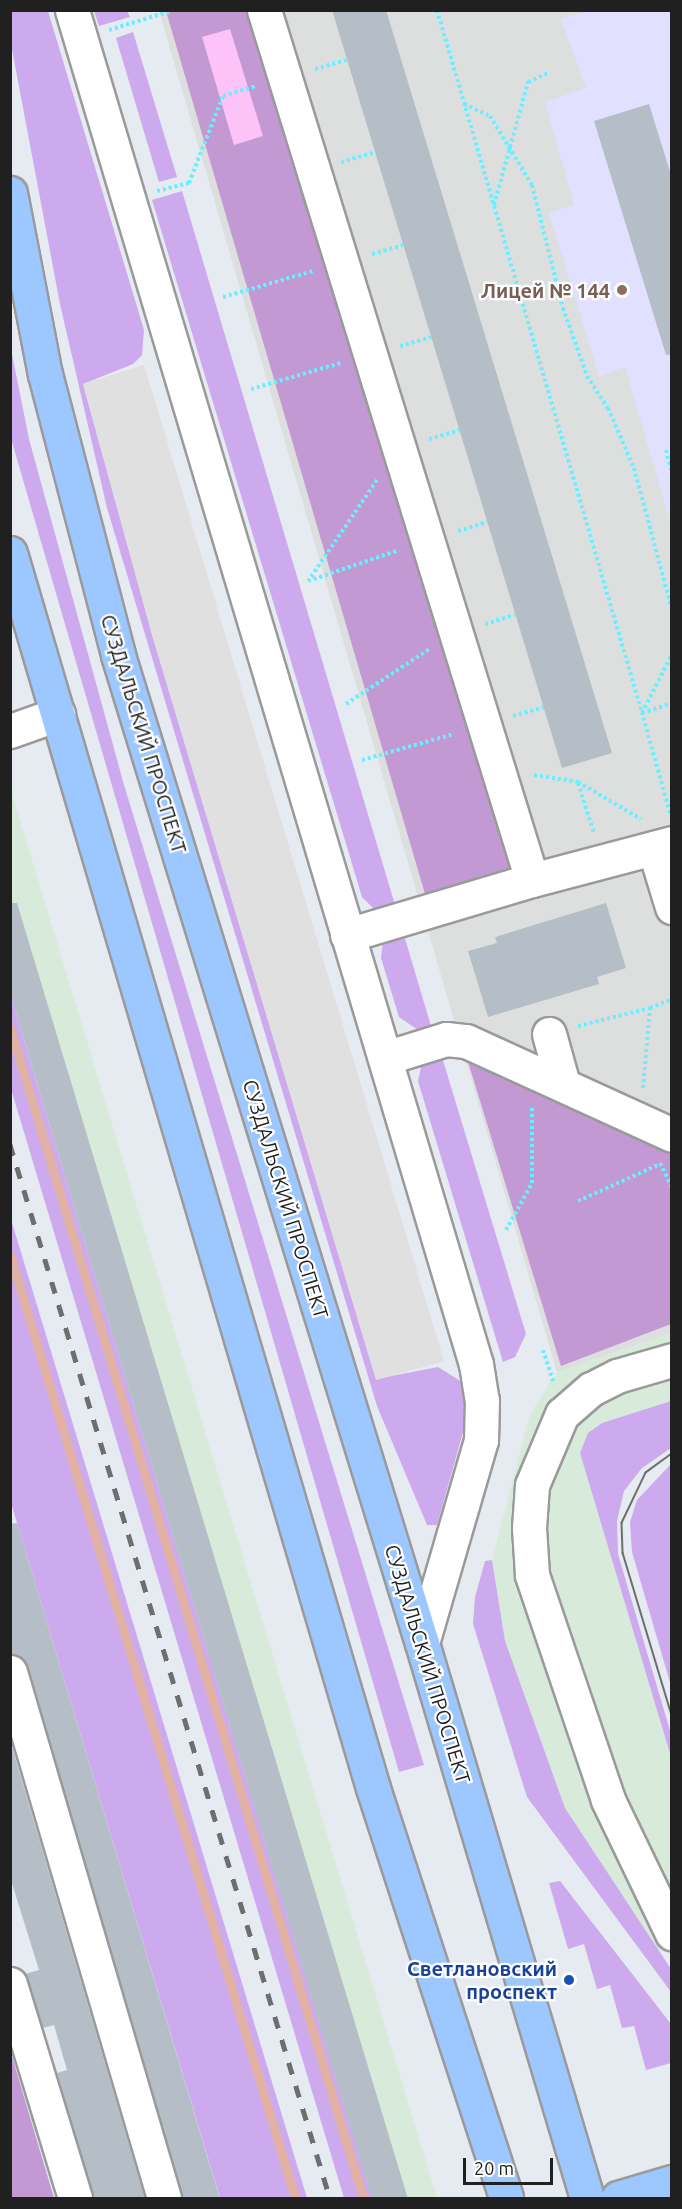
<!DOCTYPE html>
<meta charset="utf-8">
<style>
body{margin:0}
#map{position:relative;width:682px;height:2209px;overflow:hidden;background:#e6eaf1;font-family:Ubuntu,sans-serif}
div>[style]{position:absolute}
.residential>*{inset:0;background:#dddede}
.industrial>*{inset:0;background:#d8ebdb}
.education>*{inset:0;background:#e1e1ff}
.grass>*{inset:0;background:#cdaaee}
.forest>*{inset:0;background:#c299d3}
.park>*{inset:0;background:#fdc2f7}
.parking>*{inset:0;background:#e0e0e0}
.stream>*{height:9px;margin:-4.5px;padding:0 4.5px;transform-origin:4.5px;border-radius:4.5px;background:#e1b2a4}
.building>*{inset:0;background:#b5bec6}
.path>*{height:4px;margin-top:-2px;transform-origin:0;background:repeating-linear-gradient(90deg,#69efff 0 3px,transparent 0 6px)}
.roads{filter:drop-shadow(2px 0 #9a9a9a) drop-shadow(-2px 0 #9a9a9a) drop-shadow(0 2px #9a9a9a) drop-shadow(0 -2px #9a9a9a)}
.minor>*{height:33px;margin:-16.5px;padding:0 16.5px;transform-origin:16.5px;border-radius:16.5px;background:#fff}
.major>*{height:33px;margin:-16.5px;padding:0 16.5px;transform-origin:16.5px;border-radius:16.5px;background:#9dc7ff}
.tram>*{height:1.5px;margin:-0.75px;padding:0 0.75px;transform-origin:0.75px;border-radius:0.75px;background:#6e6e6e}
.rail>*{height:4.5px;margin-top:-2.25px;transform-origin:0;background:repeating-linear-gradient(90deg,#6e6e6e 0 12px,transparent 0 24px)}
.dots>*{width:16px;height:16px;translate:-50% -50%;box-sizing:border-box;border:3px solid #fff;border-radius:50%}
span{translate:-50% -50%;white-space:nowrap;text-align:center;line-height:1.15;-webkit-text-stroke:4.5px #fff;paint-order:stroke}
.education-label{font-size:20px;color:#785e54;font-weight:700}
.right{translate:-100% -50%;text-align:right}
.street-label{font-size:20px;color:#202020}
.transit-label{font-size:20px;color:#164399;font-weight:700}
.frame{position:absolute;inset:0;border:12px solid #202020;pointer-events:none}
.scale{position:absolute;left:463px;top:2158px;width:90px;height:27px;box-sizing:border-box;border:3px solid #202020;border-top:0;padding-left:8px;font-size:18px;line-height:21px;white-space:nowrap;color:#202020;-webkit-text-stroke:4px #fff;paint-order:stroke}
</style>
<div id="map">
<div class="residential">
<i style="clip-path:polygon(159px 11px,671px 11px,671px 1333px,557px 1372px)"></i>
</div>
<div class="industrial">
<i style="clip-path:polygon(10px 787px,437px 2198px,372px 2198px,11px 993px)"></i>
<i style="clip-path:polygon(671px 1333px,671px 1401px,602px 1423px,580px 1453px,671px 1757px,671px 1946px,658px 1950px,565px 1808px,505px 1641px,492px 1560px,530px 1414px,557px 1372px)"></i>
</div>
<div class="education">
<i style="clip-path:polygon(589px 11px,671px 11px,671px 525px,625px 367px,599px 376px,549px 213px,574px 205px,545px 102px,586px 88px,561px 19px)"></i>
</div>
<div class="grass">
<i style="clip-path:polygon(10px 11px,48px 11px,144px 330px,142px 355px,133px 364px,83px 384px,153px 638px,376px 1379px,438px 1367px,459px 1380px,465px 1391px,467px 1418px,437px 1525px,427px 1525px,377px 1406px,107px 508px,60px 304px,11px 44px)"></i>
<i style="clip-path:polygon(94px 11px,127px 11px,130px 17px,99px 26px)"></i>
<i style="clip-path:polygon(133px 32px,177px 177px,159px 182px,116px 38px)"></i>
<i style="clip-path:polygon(182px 191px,395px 905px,374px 909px,362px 897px,152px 200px)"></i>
<i style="clip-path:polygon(11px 349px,29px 439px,124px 785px,424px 1765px,399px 1772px,12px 442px)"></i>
<i style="clip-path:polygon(403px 932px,431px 1026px,418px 1030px,399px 1017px,381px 958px,383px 942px)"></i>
<i style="clip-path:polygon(10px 993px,372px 2198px,344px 2198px,11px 1089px)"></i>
<i style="clip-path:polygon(441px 1054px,526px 1334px,515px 1357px,503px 1362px,418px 1081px,422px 1063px)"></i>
<i style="clip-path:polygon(10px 1216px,307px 2198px,220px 2198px,11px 1503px)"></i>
<i style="clip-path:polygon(671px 1401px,671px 1448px,642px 1468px,624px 1491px,617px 1521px,618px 1554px,671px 1734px,671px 1757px,580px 1453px,588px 1433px,602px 1423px)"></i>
<i style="clip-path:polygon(671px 1464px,671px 1686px,632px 1552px,630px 1522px,637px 1500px)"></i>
<i style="clip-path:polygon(492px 1560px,505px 1641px,565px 1808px,671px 1969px,671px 1992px,527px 1797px,473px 1624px,475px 1597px,485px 1561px)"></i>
<i style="clip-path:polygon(560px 1881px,671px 2024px,671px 2063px,646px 2070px,634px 2026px,622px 2028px,610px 1985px,597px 1989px,584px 1944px,568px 1949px,549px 1883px)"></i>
</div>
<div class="forest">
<i style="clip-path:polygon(166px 11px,253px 11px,511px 871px,425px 894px)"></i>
<i style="clip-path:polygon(466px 1055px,671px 1143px,671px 1324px,561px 1366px)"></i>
<i style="clip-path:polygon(10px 2053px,11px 2053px,54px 2198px,11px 2198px)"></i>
</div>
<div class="park">
<i style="clip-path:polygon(230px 29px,263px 136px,234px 145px,202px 37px)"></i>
</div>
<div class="parking">
<i style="clip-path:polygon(144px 365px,444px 1361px,376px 1380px,153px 638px,83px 384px)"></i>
</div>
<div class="stream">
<i style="left:10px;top:1028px;width:1222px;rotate:73.21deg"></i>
<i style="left:10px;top:1255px;width:985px;rotate:73.18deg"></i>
</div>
<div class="building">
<i style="clip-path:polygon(332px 10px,386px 10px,612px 753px,562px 768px)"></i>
<i style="clip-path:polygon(649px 104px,672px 178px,672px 354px,666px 355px,594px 121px)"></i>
<i style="clip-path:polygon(10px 903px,17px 903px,408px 2199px,372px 2199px,10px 993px)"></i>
<i style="clip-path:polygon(606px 903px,626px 968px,597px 977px,599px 984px,488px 1017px,468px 951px,497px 943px,495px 937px)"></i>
<i style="clip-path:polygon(17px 1523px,220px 2199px,182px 2199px,28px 1667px,22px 1658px,10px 1654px,10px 1524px)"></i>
<i style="clip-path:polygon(10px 1740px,145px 2199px,93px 2199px,57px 2073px,67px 2070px,54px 2025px,43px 2028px,25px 1974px,39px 1970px,10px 1877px)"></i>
</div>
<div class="path">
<i style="left:437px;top:10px;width:732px;rotate:73.74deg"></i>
<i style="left:642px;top:713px;width:32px;rotate:-18deg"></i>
<i style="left:109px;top:30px;width:68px;rotate:-17.1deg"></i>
<i style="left:315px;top:69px;width:33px;rotate:-16deg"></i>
<i style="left:464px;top:104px;width:29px;rotate:25deg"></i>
<i style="left:490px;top:116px;width:81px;rotate:58.7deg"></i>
<i style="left:532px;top:185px;width:127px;rotate:75.9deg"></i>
<i style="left:563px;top:308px;width:72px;rotate:70.6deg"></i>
<i style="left:587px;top:376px;width:38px;rotate:57deg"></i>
<i style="left:608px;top:408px;width:65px;rotate:66.6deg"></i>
<i style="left:634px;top:468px;width:147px;rotate:75deg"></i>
<i style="left:341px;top:162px;width:35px;rotate:-16deg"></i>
<i style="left:157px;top:191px;width:33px;rotate:-14deg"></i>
<i style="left:189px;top:183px;width:93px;rotate:-68.7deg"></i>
<i style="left:223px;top:96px;width:34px;rotate:-17deg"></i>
<i style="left:494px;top:205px;width:128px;rotate:-74.5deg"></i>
<i style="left:528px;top:82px;width:24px;rotate:-24deg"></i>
<i style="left:372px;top:254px;width:32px;rotate:-16deg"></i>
<i style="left:223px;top:297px;width:94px;rotate:-16.1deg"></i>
<i style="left:400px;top:346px;width:32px;rotate:-16deg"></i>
<i style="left:251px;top:389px;width:94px;rotate:-16.1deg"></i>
<i style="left:429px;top:439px;width:32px;rotate:-16deg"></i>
<i style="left:666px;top:450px;width:24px;rotate:75deg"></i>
<i style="left:377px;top:480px;width:122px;rotate:124.3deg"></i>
<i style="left:308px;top:581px;width:96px;rotate:-18.8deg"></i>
<i style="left:458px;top:531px;width:31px;rotate:-17deg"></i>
<i style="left:485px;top:624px;width:31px;rotate:-17deg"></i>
<i style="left:346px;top:704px;width:100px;rotate:-33.5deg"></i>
<i style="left:513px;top:716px;width:32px;rotate:-16deg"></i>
<i style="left:362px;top:760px;width:96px;rotate:-15.8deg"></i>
<i style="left:534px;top:775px;width:45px;rotate:9deg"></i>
<i style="left:578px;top:782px;width:73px;rotate:30.4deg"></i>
<i style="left:578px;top:783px;width:52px;rotate:72.3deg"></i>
<i style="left:670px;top:813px;width:104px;rotate:-105.6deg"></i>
<i style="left:642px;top:713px;width:66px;rotate:-63deg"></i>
<i style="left:578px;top:1026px;width:74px;rotate:-14deg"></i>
<i style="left:643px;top:1088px;width:80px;rotate:-85deg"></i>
<i style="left:650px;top:1008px;width:24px;rotate:-22deg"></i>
<i style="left:660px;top:1163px;width:28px;rotate:64deg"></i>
<i style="left:578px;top:1201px;width:90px;rotate:-24.3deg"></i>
<i style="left:506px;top:1230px;width:54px;rotate:-61deg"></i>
<i style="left:532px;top:1183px;width:77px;rotate:-90deg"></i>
<i style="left:543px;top:1350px;width:33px;rotate:72deg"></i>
</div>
<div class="roads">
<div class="minor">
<i style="left:72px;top:10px;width:1413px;rotate:73.39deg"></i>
<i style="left:476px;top:1364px;width:36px;rotate:81deg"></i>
<i style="left:482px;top:1400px;width:40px;rotate:91.4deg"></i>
<i style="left:481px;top:1440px;width:211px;rotate:106.2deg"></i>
<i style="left:264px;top:10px;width:910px;rotate:72.88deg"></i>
<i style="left:532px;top:880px;width:193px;rotate:163.4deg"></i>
<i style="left:10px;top:731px;width:51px;rotate:-19.5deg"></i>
<i style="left:654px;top:848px;width:62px;rotate:73deg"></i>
<i style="left:532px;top:880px;width:145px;rotate:-14.8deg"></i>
<i style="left:549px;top:1034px;width:52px;rotate:74.4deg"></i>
<i style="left:385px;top:1058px;width:64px;rotate:-17.3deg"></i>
<i style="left:446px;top:1039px;width:20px;rotate:6deg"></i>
<i style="left:466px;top:1041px;width:226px;rotate:24.5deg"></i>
<i style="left:672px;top:1360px;width:57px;rotate:163.8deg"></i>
<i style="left:617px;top:1376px;width:29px;rotate:153deg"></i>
<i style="left:591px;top:1389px;width:38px;rotate:139deg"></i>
<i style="left:562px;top:1414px;width:77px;rotate:112.9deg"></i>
<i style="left:532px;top:1485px;width:43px;rotate:94deg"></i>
<i style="left:529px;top:1528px;width:47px;rotate:86.3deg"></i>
<i style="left:532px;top:1575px;width:237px;rotate:71.3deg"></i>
<i style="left:608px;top:1800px;width:148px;rotate:64.3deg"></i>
<i style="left:10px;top:1672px;width:548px;rotate:73.68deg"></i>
<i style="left:10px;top:1984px;width:224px;rotate:73.1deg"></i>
</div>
<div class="major">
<i style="left:10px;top:193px;width:184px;rotate:79.1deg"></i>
<i style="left:45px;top:374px;width:290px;rotate:75.4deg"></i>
<i style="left:118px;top:655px;width:1034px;rotate:72.9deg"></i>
<i style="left:422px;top:1643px;width:579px;rotate:73.44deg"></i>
<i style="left:10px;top:553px;width:1287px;rotate:73.62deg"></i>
<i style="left:373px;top:1788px;width:431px;rotate:72deg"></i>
<i style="left:618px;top:2198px;width:56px;rotate:-16.5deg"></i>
</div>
</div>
<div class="tram">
<i style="left:672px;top:1454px;width:32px;rotate:144deg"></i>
<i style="left:646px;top:1473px;width:55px;rotate:115.6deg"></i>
<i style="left:622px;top:1523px;width:30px;rotate:88deg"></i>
<i style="left:623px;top:1553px;width:169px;rotate:73.2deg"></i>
</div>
<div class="rail">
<i style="left:10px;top:1144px;width:1102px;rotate:73.11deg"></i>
</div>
<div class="dots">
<i style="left:622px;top:290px;background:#8d6e63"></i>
<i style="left:569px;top:1980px;background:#1a4fb4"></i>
</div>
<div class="education-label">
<span class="right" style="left:610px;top:290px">Лицей № 144</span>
</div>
<div class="street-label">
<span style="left:144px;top:734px;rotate:73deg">СУЗДАЛЬСКИЙ ПРОСПЕКТ</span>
<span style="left:286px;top:1199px;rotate:73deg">СУЗДАЛЬСКИЙ ПРОСПЕКТ</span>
<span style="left:428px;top:1664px;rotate:73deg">СУЗДАЛЬСКИЙ ПРОСПЕКТ</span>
</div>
<div class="transit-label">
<span class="right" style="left:557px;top:1980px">Светлановский<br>проспект</span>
</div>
<div class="frame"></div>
<div class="scale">20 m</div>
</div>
